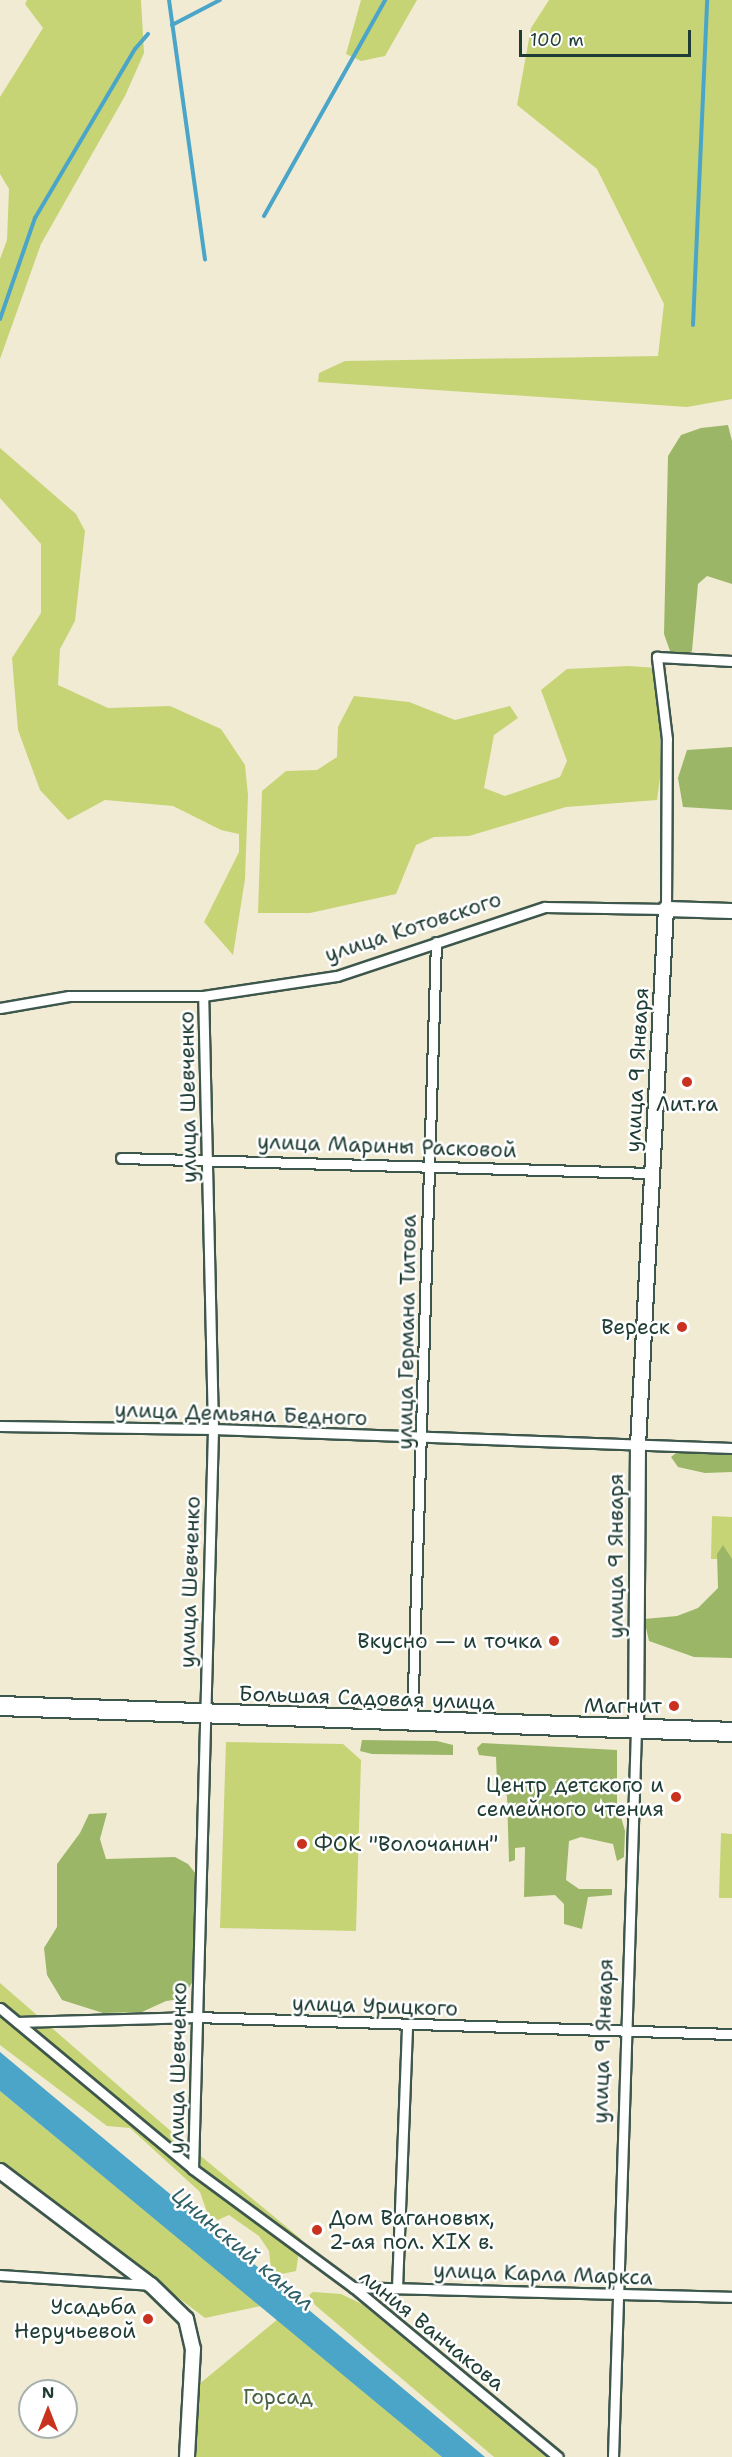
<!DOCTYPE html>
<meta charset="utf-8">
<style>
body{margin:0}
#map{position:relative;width:732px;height:2457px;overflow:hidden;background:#f1ebd4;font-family:"Shantell Sans",sans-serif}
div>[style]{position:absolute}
.green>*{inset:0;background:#c6d476}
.forest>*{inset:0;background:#9cb667}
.water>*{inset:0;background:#4ba5c9}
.stream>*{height:4px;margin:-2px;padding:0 2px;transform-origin:2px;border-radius:2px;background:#4ba5c9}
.roads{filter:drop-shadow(2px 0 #3e574c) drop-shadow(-2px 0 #3e574c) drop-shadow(0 2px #3e574c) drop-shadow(0 -2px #3e574c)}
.street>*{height:9px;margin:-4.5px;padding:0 4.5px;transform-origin:4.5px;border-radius:4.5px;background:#fff}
.secondary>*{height:14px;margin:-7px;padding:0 7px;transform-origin:7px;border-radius:7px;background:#fff}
.highway>*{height:18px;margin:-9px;padding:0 9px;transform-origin:9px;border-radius:9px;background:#fff}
.dots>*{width:16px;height:16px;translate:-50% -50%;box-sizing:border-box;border:3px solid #fff;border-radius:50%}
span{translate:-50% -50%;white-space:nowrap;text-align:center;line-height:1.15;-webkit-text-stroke:5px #fff;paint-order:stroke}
.street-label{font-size:21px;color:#1f3d34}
.poi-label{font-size:21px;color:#1f3d34}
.right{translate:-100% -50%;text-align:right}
.left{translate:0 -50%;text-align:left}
.park-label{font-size:21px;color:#496344}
.water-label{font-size:22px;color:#2e6168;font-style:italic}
.north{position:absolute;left:18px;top:2379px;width:60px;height:60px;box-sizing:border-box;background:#fff;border:2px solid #a5b1ae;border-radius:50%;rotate:0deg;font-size:16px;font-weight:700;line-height:24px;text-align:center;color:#1f3d34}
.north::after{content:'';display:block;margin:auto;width:21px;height:27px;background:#c8321e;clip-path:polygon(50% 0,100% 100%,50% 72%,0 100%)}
.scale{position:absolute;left:519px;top:30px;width:172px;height:27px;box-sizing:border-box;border:3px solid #1f3d34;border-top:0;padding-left:8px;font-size:18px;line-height:21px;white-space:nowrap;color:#1f3d34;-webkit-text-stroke:4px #fff;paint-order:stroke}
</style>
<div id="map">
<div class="green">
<i style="clip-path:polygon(27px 0,141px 0,144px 53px,125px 96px,41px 244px,0 359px,0 259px,7px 240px,9px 189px,0 174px,0 97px,43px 28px,25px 4px)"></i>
<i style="clip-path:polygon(361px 0,417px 0,385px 56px,361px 61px,346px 54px)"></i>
<i style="clip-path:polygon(549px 0,732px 0,732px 399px,687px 407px,318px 382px,319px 373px,345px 361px,658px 356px,664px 304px,597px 169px,517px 105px,531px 28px)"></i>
<i style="clip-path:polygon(0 448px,76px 514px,85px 531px,75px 621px,60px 649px,58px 685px,108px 708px,170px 706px,221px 729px,245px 765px,248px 795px,245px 879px,233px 955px,204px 922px,239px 852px,239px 834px,221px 830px,173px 806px,105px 800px,68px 820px,40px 790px,18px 730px,12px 658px,41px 613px,41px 544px,0 498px)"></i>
<i style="clip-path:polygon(628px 666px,658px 668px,661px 770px,657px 800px,566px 807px,469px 836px,434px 837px,416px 845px,396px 894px,310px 913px,258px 913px,262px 791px,286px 771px,317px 770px,337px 757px,338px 727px,354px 696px,409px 702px,455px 720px,510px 706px,518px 718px,494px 735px,484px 788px,505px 796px,560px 777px,567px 761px,541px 690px,567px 669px)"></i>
<i style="clip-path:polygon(712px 1516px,732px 1517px,732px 1559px,711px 1559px)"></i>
<i style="clip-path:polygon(226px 1742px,343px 1744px,361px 1760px,356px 1931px,220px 1928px)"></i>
<i style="clip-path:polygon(721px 1833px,732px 1834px,732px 1898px,719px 1898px)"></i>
<i style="clip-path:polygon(0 1983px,173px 2133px,301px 2239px,296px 2271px,272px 2276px,269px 2251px,259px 2236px,229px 2215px,218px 2220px,208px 2215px,200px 2192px,130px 2128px,107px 2126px,0 2045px)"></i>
<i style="clip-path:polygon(0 2091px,261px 2306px,205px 2318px,0 2162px)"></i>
<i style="clip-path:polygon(313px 2292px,341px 2294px,362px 2304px,546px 2457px,494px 2457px,315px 2305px,309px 2295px)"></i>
<i style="clip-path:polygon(278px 2319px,442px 2457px,193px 2457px,198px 2385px)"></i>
</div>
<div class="forest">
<i style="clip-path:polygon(728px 425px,732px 441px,732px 584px,707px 576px,698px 584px,692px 651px,685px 655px,670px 651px,664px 634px,668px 456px,681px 435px,701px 428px)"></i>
<i style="clip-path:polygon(732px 747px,732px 810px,683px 807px,678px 778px,687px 750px)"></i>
<i style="clip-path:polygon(680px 1450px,732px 1452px,732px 1472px,705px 1473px,678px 1467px,671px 1457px)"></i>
<i style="clip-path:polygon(723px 1545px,732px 1559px,732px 1658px,694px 1657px,649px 1641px,644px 1619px,677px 1616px,698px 1608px,718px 1588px,717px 1554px)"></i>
<i style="clip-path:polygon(362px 1740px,437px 1741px,453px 1745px,453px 1755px,372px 1754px,360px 1751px)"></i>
<i style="clip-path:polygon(482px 1743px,617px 1750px,617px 1803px,625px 1831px,624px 1857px,617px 1861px,613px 1844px,581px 1837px,569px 1841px,566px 1880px,579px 1889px,612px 1889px,612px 1895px,588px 1897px,582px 1929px,564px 1924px,564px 1904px,555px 1895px,524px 1897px,525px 1847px,515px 1848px,515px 1860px,509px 1862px,507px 1796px,497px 1782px,496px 1757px,479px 1755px,477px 1748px)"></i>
<i style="clip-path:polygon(107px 1813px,100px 1839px,106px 1859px,175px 1857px,188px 1864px,196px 1874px,194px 1980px,181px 1999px,166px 2001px,142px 2012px,103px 2013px,62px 2000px,47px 1975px,44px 1948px,57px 1927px,57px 1864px,80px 1833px,89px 1814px)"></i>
</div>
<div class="water">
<i style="clip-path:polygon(0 2052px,485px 2457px,442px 2457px,0 2091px)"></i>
</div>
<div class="stream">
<i style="left:169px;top:0;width:262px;rotate:82.1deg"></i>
<i style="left:172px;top:25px;width:54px;rotate:-27.5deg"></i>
<i style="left:264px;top:216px;width:248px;rotate:-60.7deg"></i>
<i style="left:0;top:319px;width:107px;rotate:-70.9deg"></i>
<i style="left:35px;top:218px;width:196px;rotate:-59.4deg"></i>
<i style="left:135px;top:49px;width:20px;rotate:-49deg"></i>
<i style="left:693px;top:325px;width:325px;rotate:-87.5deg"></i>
</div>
<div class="roads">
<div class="street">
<i style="left:0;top:1008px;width:70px;rotate:-9.9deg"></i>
<i style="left:69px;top:996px;width:134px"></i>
<i style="left:203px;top:996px;width:135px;rotate:-8.5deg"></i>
<i style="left:337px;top:976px;width:219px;rotate:-18.4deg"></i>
<i style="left:545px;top:907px;width:121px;rotate:0.9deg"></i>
<i style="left:666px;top:909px;width:170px;rotate:-89.7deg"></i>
<i style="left:667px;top:739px;width:83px;rotate:-97deg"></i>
<i style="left:657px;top:657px;width:75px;rotate:3.1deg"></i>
<i style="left:121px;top:1158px;width:531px;rotate:1.62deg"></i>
<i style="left:0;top:1426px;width:213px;rotate:0.8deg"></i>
<i style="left:213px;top:1429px;width:519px;rotate:2.1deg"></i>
<i style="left:412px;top:1722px;width:780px;rotate:-88.24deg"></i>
<i style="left:0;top:2008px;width:251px;rotate:39.8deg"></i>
<i style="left:193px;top:2169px;width:199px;rotate:36.4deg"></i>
<i style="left:353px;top:2287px;width:266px;rotate:39.7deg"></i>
<i style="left:17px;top:2022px;width:179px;rotate:-1.6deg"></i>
<i style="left:196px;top:2017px;width:536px;rotate:1.82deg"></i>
<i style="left:193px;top:2169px;width:740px;rotate:-88.45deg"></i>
<i style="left:213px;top:1429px;width:433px;rotate:-91.3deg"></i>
<i style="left:0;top:2275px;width:149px;rotate:3.8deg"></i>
<i style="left:353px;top:2287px;width:379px;rotate:1.5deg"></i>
<i style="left:397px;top:2288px;width:263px;rotate:-87.8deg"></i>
<i style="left:613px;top:2457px;width:726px;rotate:-88.19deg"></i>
</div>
<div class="secondary">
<i style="left:636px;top:1731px;width:285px;rotate:-89.6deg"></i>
<i style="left:638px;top:1446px;width:538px;rotate:-87.02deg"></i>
<i style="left:666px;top:909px;width:66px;rotate:1.7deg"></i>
<i style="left:0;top:2171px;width:189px;rotate:37.1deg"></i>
<i style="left:151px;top:2285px;width:49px;rotate:44.2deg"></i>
<i style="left:186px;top:2319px;width:31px;rotate:77deg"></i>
<i style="left:193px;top:2349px;width:108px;rotate:93.2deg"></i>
</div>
<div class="highway">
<i style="left:0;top:1706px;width:732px;rotate:2.03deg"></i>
</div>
</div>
<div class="dots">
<i style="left:687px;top:1082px;background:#c8321e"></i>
<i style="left:682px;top:1327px;background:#c8321e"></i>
<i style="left:554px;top:1641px;background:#c8321e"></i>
<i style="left:674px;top:1706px;background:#c8321e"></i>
<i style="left:676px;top:1797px;background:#c8321e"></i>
<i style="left:302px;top:1844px;background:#c8321e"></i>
<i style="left:317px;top:2230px;background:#c8321e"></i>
<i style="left:148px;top:2319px;background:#c8321e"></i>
</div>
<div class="street-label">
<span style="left:413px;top:927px;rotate:-18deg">улица Котовского</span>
<span style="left:637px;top:1070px;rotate:-87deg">улица 9 Января</span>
<span style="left:188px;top:1097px;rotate:-91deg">улица Шевченко</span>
<span style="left:387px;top:1146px;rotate:2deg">улица Марины Расковой</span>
<span style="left:407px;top:1332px;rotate:-89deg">улица Германа Титова</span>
<span style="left:241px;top:1414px;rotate:2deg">улица Демьяна Бедного</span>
<span style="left:616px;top:1556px;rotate:-90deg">улица 9 Января</span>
<span style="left:190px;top:1582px;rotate:-88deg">улица Шевченко</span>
<span style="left:367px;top:1698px;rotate:2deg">Большая Садовая улица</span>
<span style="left:375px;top:2006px;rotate:2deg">улица Урицкого</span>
<span style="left:603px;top:2041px;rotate:-88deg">улица 9 Января</span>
<span style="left:178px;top:2068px;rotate:-89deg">улица Шевченко</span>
<span style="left:543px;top:2274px;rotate:2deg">улица Карла Маркса</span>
<span style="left:432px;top:2330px;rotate:39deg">линия Ванчакова</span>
</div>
<div class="poi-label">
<span style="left:687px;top:1104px">Лит.ra</span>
<span class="right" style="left:670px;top:1327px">Вереск</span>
<span class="right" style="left:542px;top:1641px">Вкусно — и точка</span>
<span class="right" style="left:662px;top:1706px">Магнит</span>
<span class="right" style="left:664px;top:1797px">Центр детского и<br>семейного чтения</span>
<span class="left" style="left:314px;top:1844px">ФОК "Волочанин"</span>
<span class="left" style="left:329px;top:2230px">Дом Вагановых,<br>2-ая пол. XIX в.</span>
<span class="right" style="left:136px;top:2319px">Усадьба<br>Неручьевой</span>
</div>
<div class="park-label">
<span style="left:278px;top:2397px">Горсад</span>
</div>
<div class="water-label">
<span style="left:243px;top:2249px;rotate:40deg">Цнинский канал</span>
</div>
<div class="north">N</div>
<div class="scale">100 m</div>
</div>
